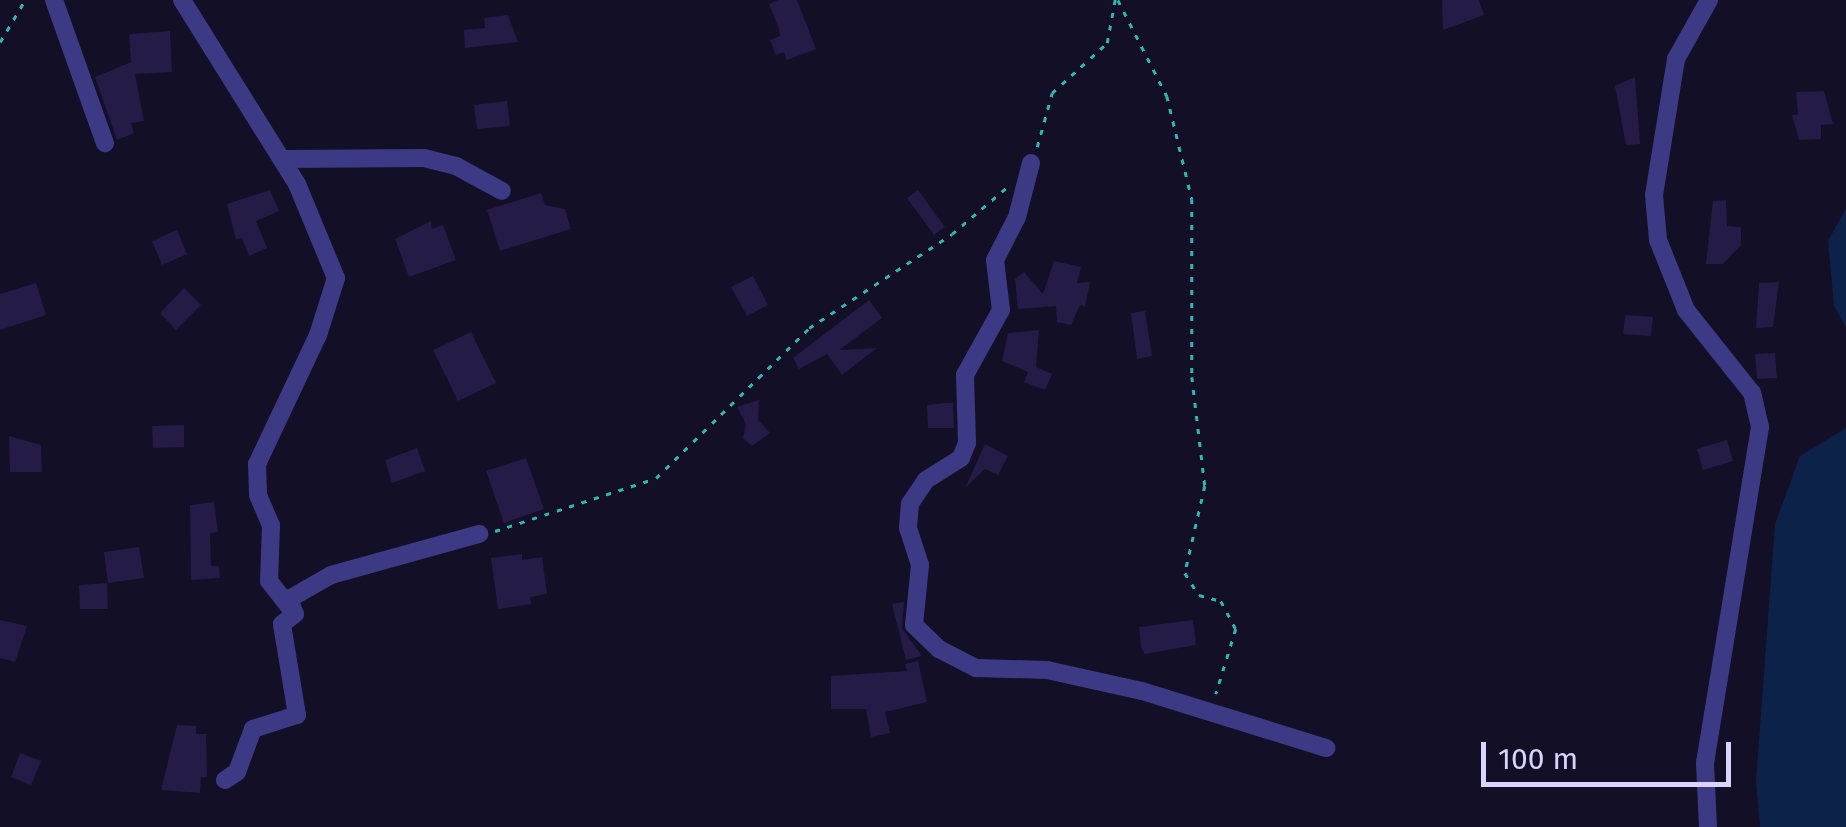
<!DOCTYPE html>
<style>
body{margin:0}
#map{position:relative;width:1846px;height:827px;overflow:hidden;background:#130f26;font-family:"Fira Sans",sans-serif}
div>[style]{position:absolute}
.water>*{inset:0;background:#0c2248}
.building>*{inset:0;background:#241b47}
.path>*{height:2.5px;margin-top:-1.25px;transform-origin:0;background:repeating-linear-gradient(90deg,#2fb8b0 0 5px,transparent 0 13px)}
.street>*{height:18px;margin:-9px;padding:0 9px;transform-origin:9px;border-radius:9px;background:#3d3a85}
span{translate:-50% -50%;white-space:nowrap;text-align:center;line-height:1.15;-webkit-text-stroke:8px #130f26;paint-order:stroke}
.scale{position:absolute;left:1481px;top:742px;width:250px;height:45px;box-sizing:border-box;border:5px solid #d9d4ff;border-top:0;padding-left:12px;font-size:30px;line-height:35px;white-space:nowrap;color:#d9d4ff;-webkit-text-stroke:8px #130f26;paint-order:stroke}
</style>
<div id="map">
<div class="water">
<i style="clip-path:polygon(1846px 208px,1846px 328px,1834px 306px,1828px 241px)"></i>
<i style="clip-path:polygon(1846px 428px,1846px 827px,1760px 827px,1756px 781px,1775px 524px,1800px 456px)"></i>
</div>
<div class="building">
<i style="clip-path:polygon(778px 0,797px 0,816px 49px,787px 60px,784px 52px,776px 55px,770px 40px,780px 36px,779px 29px,769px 4px)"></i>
<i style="clip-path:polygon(1442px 0,1479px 0,1484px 15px,1443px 30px)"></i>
<i style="clip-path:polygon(508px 15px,518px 42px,465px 48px,464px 30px,485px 28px,484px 18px)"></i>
<i style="clip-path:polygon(170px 31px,172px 72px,135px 74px,144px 121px,131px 123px,134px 133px,117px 140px,95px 77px,131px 62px,129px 34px)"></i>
<i style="clip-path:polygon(1635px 77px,1640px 144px,1626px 145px,1615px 86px)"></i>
<i style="clip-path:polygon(1824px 91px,1833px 124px,1821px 125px,1821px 139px,1799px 140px,1792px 115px,1798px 115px,1796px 92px)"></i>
<i style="clip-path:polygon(507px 101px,510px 126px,477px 129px,474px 105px)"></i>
<i style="clip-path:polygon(270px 190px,279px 211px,256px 221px,267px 248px,249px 256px,242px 238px,236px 239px,227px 204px)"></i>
<i style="clip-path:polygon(918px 190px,945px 227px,934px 235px,907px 198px)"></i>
<i style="clip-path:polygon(541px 193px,545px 205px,565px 209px,571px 229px,500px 251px,487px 210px)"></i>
<i style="clip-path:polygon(1726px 200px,1727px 226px,1741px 227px,1741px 245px,1723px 264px,1706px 264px,1713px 201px)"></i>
<i style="clip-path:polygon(431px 221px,432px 229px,443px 225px,456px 260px,409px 277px,395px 239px)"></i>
<i style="clip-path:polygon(177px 230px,187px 254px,162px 265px,152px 241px)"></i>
<i style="clip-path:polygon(1054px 261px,1081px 267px,1077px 283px,1090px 282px,1085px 307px,1080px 305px,1071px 325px,1057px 322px,1056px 306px,1018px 309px,1015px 279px,1024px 272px,1043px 294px)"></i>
<i style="clip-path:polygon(753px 276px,768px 305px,747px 316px,731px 287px)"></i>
<i style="clip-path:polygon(1779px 282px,1773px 327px,1756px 328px,1759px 283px)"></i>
<i style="clip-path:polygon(36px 283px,46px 315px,0 330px,0 294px)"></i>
<i style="clip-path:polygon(184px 288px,201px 305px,176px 330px,160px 313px)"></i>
<i style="clip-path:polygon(869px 300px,882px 318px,839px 350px,877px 348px,842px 375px,827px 354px,799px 369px,793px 358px)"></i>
<i style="clip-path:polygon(1145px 311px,1152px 356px,1137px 359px,1131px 313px)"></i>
<i style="clip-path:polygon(1625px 315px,1653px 317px,1651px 336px,1623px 334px)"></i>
<i style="clip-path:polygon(1039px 330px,1036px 367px,1052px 374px,1045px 390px,1024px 382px,1028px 372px,1002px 361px,1008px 333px)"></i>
<i style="clip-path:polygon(471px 332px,496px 383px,458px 401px,433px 350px)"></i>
<i style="clip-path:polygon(1775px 353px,1777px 378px,1757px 379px,1755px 354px)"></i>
<i style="clip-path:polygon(759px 400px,758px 420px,770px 433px,752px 446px,743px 438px,746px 424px,737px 407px)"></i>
<i style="clip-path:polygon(945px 403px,953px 403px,954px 428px,928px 428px,927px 405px)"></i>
<i style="clip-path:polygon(184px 425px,184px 447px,153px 448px,152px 426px)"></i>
<i style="clip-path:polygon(9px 436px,41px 445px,42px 472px,10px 472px)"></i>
<i style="clip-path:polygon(1727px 440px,1733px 461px,1703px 470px,1697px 449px)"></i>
<i style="clip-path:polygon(985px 444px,1008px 456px,998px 475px,985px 469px,965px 488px)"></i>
<i style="clip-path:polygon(417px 448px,425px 471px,392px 483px,385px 460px)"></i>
<i style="clip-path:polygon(526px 458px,544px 509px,504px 523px,486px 471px)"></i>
<i style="clip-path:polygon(214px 502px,218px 532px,210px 533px,211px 566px,219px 566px,220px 578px,191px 580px,190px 505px)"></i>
<i style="clip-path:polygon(139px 547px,144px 578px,108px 583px,104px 552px)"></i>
<i style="clip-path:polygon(522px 554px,522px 560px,542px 557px,547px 594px,530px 597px,531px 604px,498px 609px,491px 558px)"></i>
<i style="clip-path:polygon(107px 583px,108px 609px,80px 609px,79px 585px)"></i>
<i style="clip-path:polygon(904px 602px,902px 628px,922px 656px,906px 660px,892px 604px)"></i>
<i style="clip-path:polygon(0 620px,27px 626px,15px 662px,0 658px)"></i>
<i style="clip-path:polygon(1193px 620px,1196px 645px,1145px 654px,1141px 648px,1139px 627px)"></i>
<i style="clip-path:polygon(918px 661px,927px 702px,885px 712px,890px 733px,871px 737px,866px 709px,831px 709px,831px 676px,907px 671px,905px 664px)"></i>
<i style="clip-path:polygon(177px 725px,196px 726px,196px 734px,206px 734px,207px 777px,201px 777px,200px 793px,161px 790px)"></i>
<i style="clip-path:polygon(20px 753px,41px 761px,31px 785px,11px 777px)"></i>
</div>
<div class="path">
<i style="left:1118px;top:0;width:108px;rotate:63deg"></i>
<i style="left:1167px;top:96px;width:106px;rotate:76.4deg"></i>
<i style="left:1192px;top:199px;width:178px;rotate:90deg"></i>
<i style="left:1192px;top:377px;width:110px;rotate:83.2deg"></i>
<i style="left:1205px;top:486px;width:89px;rotate:102.9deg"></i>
<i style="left:1185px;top:573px;width:26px;rotate:58deg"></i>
<i style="left:1199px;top:595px;width:23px;rotate:15deg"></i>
<i style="left:1221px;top:601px;width:32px;rotate:62deg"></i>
<i style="left:1236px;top:629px;width:68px;rotate:107.1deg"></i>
<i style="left:0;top:42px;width:49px;rotate:-59.2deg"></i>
<i style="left:1037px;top:147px;width:56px;rotate:-74.5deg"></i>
<i style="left:1052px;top:93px;width:74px;rotate:-42.3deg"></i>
<i style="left:1107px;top:43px;width:44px;rotate:-79.5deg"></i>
<i style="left:495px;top:531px;width:169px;rotate:-18.2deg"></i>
<i style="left:656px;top:478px;width:214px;rotate:-44.4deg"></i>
<i style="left:809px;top:328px;width:171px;rotate:-33.3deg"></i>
<i style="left:952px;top:234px;width:71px;rotate:-40.4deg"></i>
</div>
<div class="street">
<i style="left:54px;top:0;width:152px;rotate:70.4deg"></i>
<i style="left:182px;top:0;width:217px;rotate:58deg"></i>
<i style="left:297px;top:184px;width:102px;rotate:67.5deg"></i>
<i style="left:336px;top:278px;width:60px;rotate:107.5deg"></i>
<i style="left:318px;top:335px;width:143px;rotate:115.3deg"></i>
<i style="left:257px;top:464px;width:31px;rotate:88deg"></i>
<i style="left:258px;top:495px;width:33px;rotate:67deg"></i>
<i style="left:271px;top:525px;width:56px;rotate:92deg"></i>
<i style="left:269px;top:581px;width:42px;rotate:51.8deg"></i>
<i style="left:283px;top:159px;width:141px;rotate:-0.4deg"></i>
<i style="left:424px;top:158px;width:33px;rotate:14deg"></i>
<i style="left:456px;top:166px;width:52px;rotate:28.5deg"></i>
<i style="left:1031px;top:163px;width:56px;rotate:104.5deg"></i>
<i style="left:1017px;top:217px;width:48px;rotate:117.1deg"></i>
<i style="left:995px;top:260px;width:50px;rotate:83.2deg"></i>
<i style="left:1001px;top:310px;width:74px;rotate:119deg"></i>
<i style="left:965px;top:375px;width:68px;rotate:88.3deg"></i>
<i style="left:967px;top:443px;width:16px;rotate:112deg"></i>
<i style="left:961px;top:458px;width:41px;rotate:147.8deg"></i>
<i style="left:926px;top:480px;width:29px;rotate:124deg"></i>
<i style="left:910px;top:504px;width:24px;rotate:95deg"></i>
<i style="left:908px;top:528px;width:39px;rotate:72deg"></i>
<i style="left:920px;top:565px;width:60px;rotate:95.7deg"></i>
<i style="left:914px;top:625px;width:35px;rotate:44deg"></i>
<i style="left:939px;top:649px;width:42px;rotate:27.2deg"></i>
<i style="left:976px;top:668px;width:71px;rotate:1.6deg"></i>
<i style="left:1047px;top:670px;width:97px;rotate:12.5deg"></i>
<i style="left:1142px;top:691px;width:193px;rotate:17.2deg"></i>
<i style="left:225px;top:780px;width:14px;rotate:-34deg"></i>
<i style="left:237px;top:772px;width:46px;rotate:-69.6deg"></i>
<i style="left:253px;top:729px;width:46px;rotate:-17.7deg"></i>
<i style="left:297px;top:715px;width:92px;rotate:-99.4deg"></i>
<i style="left:282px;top:624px;width:16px;rotate:-38deg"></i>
<i style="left:295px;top:614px;width:16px;rotate:-112deg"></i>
<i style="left:289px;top:599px;width:48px;rotate:-29.7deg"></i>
<i style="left:331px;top:575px;width:154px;rotate:-15.5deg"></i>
<i style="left:1708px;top:827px;width:64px;rotate:-92.7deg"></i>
<i style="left:1705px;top:763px;width:340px;rotate:-80.7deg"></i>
<i style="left:1760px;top:427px;width:35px;rotate:-103deg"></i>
<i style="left:1752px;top:393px;width:106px;rotate:-128.5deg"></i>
<i style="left:1686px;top:310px;width:75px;rotate:-111.8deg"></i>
<i style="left:1658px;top:240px;width:45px;rotate:-95.1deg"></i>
<i style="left:1654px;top:195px;width:138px;rotate:-80.8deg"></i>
<i style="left:1676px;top:59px;width:68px;rotate:-60.8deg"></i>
</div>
<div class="scale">100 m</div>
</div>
